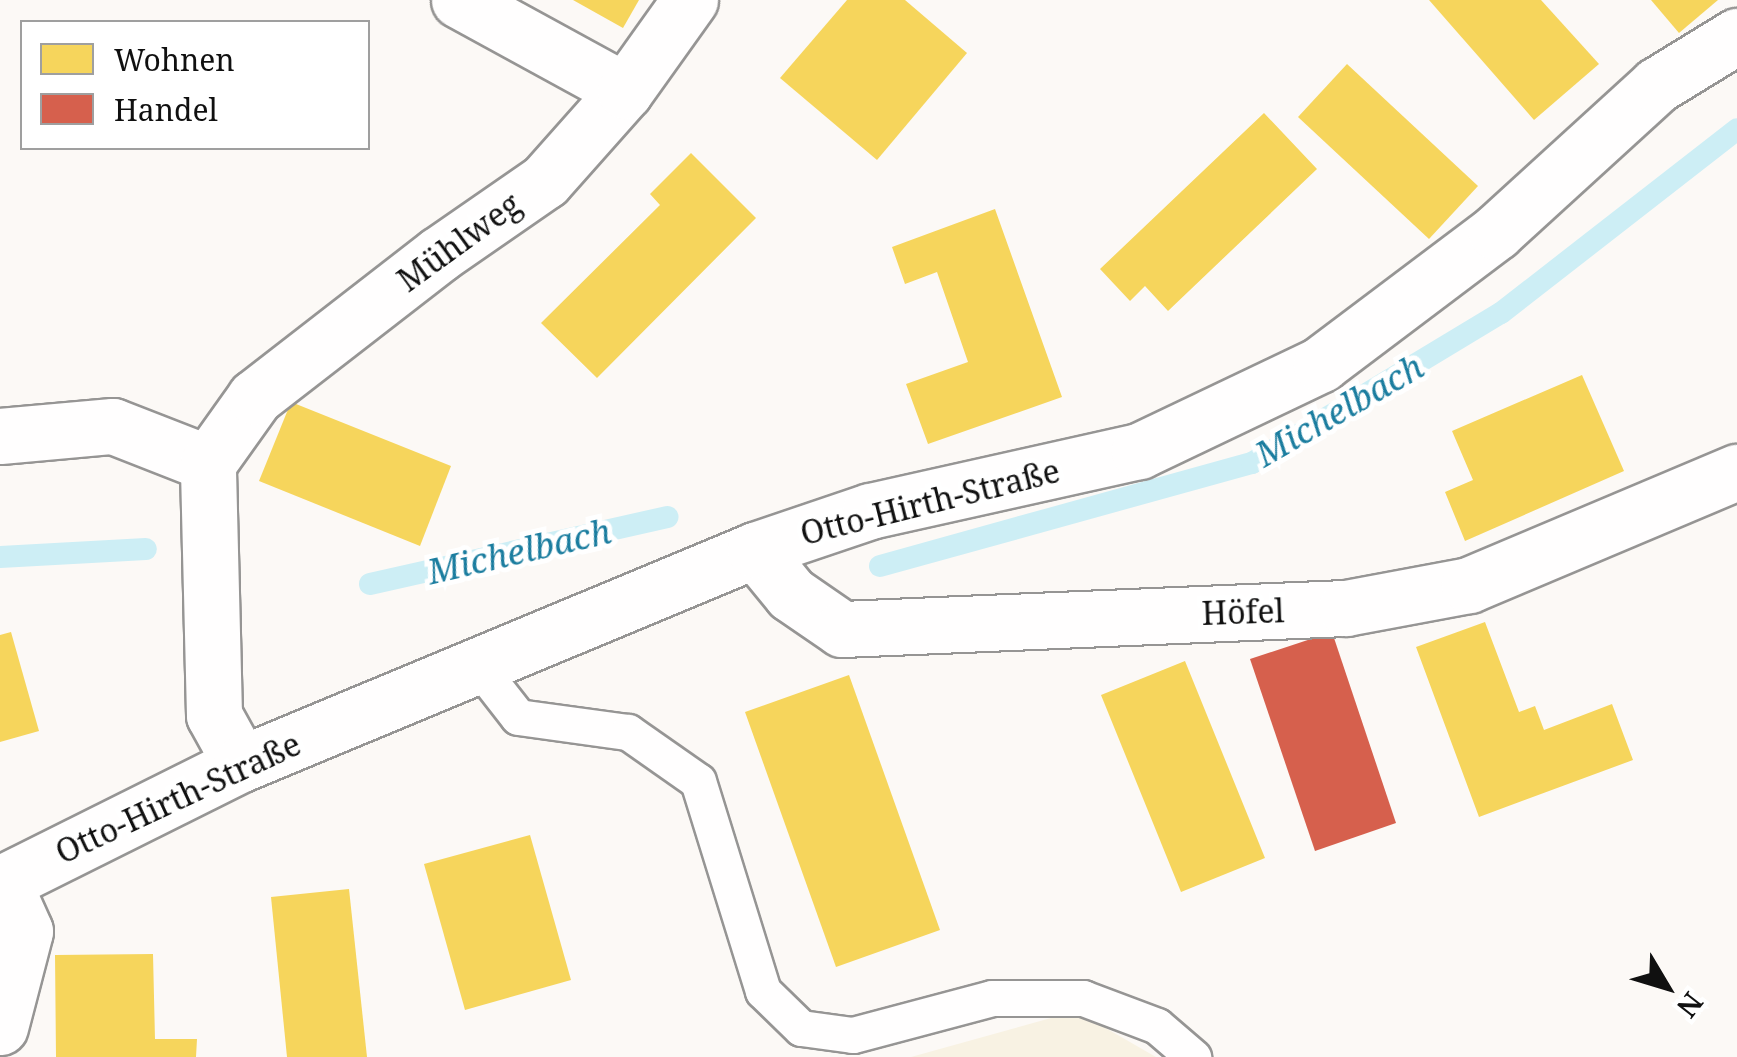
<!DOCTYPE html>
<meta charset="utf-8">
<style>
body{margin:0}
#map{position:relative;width:1737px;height:1057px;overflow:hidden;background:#fcf9f6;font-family:"Noto Serif",serif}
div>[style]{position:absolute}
.farmland>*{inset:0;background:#f8f2e3}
.homes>*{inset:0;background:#f6d55c}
.shops>*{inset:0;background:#d6604d}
.stream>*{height:22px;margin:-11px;padding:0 11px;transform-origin:11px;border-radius:11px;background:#cdeef5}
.roads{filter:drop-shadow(2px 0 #969594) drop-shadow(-2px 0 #969594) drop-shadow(0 2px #969594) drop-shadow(0 -2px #969594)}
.service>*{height:35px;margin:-17.5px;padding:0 17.5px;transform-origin:17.5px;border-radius:17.5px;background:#fffefe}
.minor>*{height:55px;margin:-27.5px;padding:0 27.5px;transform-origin:27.5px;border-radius:27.5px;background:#fffefe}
span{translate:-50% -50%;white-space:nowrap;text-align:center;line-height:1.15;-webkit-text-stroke:10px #fff;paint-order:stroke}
.street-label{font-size:32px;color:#101010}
.water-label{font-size:35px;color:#1b7d9f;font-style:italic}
.legend{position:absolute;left:20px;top:20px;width:350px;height:130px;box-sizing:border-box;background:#fff;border:2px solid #9f9f9f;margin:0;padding:12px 18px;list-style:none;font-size:30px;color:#101010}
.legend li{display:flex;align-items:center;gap:20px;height:50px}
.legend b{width:50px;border:2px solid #9f9f9f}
.north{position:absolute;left:1617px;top:937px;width:100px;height:100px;-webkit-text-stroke:8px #fff;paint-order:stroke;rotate:128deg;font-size:28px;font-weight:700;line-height:40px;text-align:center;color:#101010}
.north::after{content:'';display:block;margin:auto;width:35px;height:45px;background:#101010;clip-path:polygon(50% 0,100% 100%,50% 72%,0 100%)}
</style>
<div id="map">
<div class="farmland">
<i style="clip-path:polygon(1076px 1011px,1156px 1057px,911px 1057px)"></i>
</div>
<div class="homes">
<i style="clip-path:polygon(573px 0,639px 0,623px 28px)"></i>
<i style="clip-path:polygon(847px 0,905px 0,967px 53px,877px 160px,780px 78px)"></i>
<i style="clip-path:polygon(1429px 0,1541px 0,1599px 64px,1534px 120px)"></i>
<i style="clip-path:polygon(1651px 0,1718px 0,1679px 33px)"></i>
<i style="clip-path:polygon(1347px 64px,1478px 186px,1429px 239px,1298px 117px)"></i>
<i style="clip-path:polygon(1264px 113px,1317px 169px,1168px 311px,1145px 286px,1130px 301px,1100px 269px)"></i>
<i style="clip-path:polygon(691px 153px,756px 218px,597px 378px,541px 323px,660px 205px,650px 194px)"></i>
<i style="clip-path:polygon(995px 209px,1062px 397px,928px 444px,906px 384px,968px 362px,937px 272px,905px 284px,892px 247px)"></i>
<i style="clip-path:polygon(1582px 375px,1624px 471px,1465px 541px,1445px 492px,1473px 480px,1452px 431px)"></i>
<i style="clip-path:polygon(291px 402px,451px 466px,420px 546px,259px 481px)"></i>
<i style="clip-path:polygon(1485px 622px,1519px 712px,1535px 706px,1544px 730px,1612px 704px,1633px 760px,1479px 817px,1416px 647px)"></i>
<i style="clip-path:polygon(11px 632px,39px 731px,0 742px,0 635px)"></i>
<i style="clip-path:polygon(1185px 661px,1265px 858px,1181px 892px,1101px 695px)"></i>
<i style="clip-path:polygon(849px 675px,940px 930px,836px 967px,745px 712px)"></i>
<i style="clip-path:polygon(530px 835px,571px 980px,465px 1010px,424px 864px)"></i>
<i style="clip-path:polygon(349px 889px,367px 1057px,287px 1057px,271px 897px)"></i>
<i style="clip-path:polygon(153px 954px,155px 1039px,197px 1039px,196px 1057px,56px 1057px,55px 955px)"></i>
</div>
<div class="shops">
<i style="clip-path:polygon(1332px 632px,1396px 823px,1315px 851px,1250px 659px)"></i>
</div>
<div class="stream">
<i style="left:0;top:557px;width:146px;rotate:-3.1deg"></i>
<i style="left:880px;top:566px;width:386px;rotate:-15.5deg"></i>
<i style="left:1252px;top:463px;width:291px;rotate:-31.1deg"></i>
<i style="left:1501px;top:313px;width:299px;rotate:-37.9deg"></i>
<i style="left:370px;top:584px;width:305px;rotate:-12.7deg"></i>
</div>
<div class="roads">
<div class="service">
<i style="left:479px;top:667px;width:63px;rotate:52deg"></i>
<i style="left:518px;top:717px;width:111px;rotate:7.8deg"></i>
<i style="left:628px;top:732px;width:85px;rotate:35deg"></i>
<i style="left:698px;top:781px;width:220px;rotate:72.8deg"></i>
<i style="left:763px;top:991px;width:53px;rotate:44.2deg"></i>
<i style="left:801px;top:1028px;width:52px;rotate:7.7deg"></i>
<i style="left:853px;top:1035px;width:144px;rotate:-14.9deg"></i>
<i style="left:992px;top:998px;width:91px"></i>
<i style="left:1083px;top:998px;width:79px;rotate:20.7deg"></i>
<i style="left:1157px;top:1026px;width:48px;rotate:40.7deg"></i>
</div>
<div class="minor">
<i style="left:459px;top:0;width:189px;rotate:28.7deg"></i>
<i style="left:0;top:436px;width:113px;rotate:-5.1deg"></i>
<i style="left:113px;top:426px;width:102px;rotate:21.3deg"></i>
<i style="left:755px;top:550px;width:57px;rotate:50.7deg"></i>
<i style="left:791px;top:594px;width:62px;rotate:34.5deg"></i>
<i style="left:842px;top:629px;width:504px;rotate:-2.39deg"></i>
<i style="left:1346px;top:608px;width:125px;rotate:-10.6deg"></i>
<i style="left:1469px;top:585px;width:291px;rotate:-22.9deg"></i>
<i style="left:241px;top:764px;width:56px;rotate:-118.9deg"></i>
<i style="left:214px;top:715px;width:252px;rotate:-91.4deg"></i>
<i style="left:208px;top:463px;width:81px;rotate:-54.5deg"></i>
<i style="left:255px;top:397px;width:232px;rotate:-37.8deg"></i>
<i style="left:438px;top:255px;width:130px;rotate:-34.7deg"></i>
<i style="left:545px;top:181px;width:120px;rotate:-48.4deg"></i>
<i style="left:625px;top:91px;width:112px;rotate:-54.5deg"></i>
<i style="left:0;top:884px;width:269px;rotate:-26.5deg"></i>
<i style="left:241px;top:764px;width:557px;rotate:-22.6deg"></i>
<i style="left:755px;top:550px;width:121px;rotate:-18.7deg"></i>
<i style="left:870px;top:511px;width:276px;rotate:-12.6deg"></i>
<i style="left:1139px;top:451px;width:202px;rotate:-25.5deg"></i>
<i style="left:1321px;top:364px;width:219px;rotate:-37deg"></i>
<i style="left:1496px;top:232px;width:218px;rotate:-42.4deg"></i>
<i style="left:1657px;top:85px;width:94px;rotate:-31.5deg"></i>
<i style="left:0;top:1027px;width:99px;rotate:-75.4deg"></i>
<i style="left:25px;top:931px;width:54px;rotate:-114.2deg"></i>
</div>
</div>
<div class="street-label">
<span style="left:459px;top:242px;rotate:-36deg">Mühlweg</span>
<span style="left:930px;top:502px;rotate:-14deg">Otto-Hirth-Straße</span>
<span style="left:1243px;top:612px;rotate:-2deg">Höfel</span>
<span style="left:178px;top:798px;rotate:-25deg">Otto-Hirth-Straße</span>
</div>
<div class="water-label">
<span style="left:1339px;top:410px;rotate:-30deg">Michelbach</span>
<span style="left:519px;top:551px;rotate:-13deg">Michelbach</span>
</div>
<ul class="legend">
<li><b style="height:28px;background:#f6d55c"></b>Wohnen</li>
<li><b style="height:28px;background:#d6604d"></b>Handel</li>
</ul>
<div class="north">N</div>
</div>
